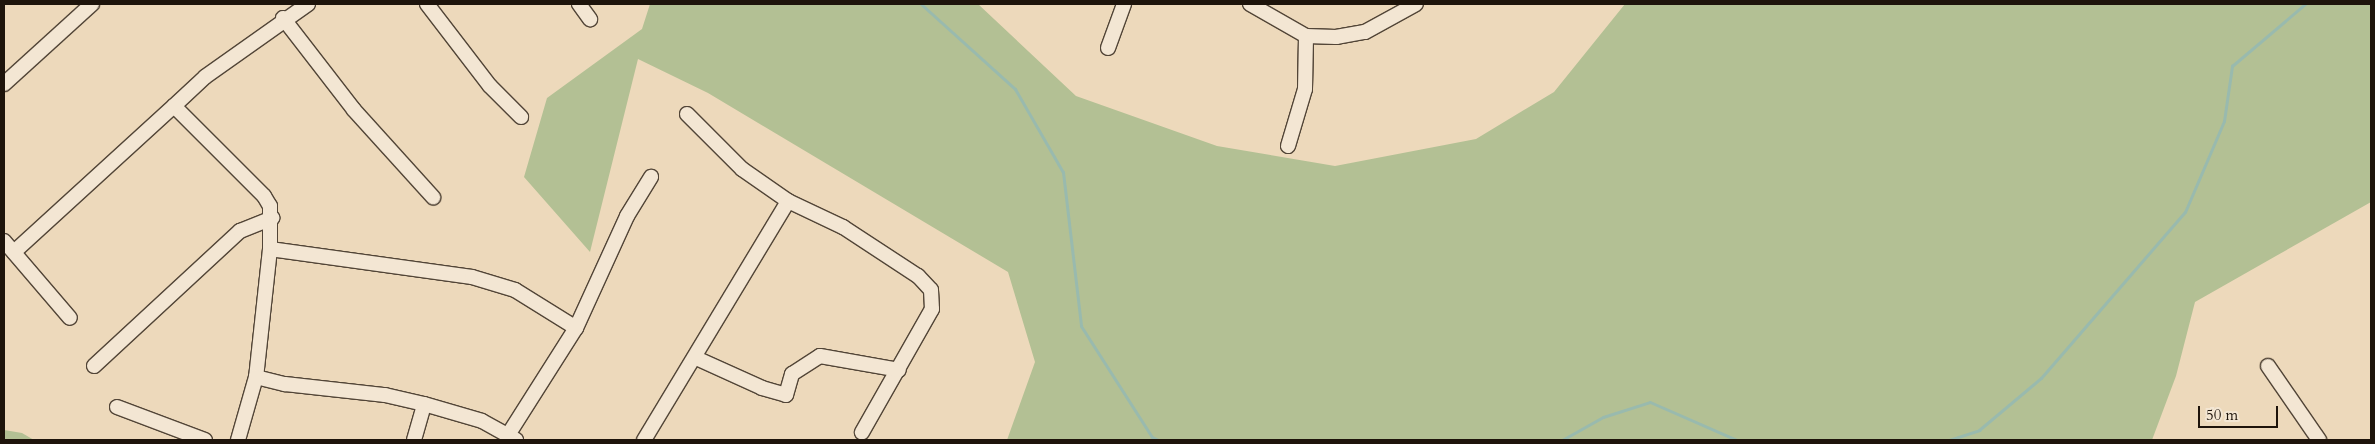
<!DOCTYPE html>
<style>
body{margin:0}
#map{position:relative;width:2375px;height:444px;overflow:hidden;background:#edd9bb;font-family:Cardo,serif}
div>[style]{position:absolute}
.green>*{inset:0;background:#b3c094}
.stream>*{height:3px;margin:-1.5px;padding:0 1.5px;transform-origin:1.5px;border-radius:1.5px;background:#99baae}
.roads{filter:drop-shadow(1px 0 #524537) drop-shadow(-1px 0 #524537) drop-shadow(0 1px #524537) drop-shadow(0 -1px #524537)}
.minor>*{height:14px;margin:-7px;padding:0 7px;transform-origin:7px;border-radius:7px;background:#f3e6d3}
span{translate:-50% -50%;white-space:nowrap;text-align:center;line-height:1.15;-webkit-text-stroke:5px #f3e6d3;paint-order:stroke}
.frame{position:absolute;inset:0;border:5px solid #1e140b;pointer-events:none}
.scale{position:absolute;left:2198px;top:406px;width:80px;height:22px;box-sizing:border-box;border:2px solid #1e140b;border-top:0;padding-left:6px;font-size:15px;line-height:18px;white-space:nowrap;color:#1e140b;-webkit-text-stroke:4px #f3e6d3;paint-order:stroke}
</style>
<div id="map">
<div class="green">
<i style="clip-path:polygon(650px 4px,978px 4px,1076px 96px,1217px 146px,1335px 166px,1476px 139px,1554px 92px,1625px 4px,2371px 4px,2371px 202px,2195px 302px,2176px 376px,2152px 440px,1007px 440px,1035px 362px,1008px 272px,708px 93px,638px 59px,590px 252px,524px 177px,547px 98px,642px 29px)"></i>
<i style="clip-path:polygon(4px 430px,22px 433px,34px 440px,4px 440px)"></i>
</div>
<div class="stream">
<i style="left:921px;top:4px;width:127px;rotate:42.1deg"></i>
<i style="left:1015px;top:89px;width:96px;rotate:60deg"></i>
<i style="left:1063px;top:172px;width:155px;rotate:83.3deg"></i>
<i style="left:1081px;top:326px;width:132px;rotate:57.4deg"></i>
<i style="left:1152px;top:437px;width:7px;rotate:27deg"></i>
<i style="left:1562px;top:440px;width:47px;rotate:-29.3deg"></i>
<i style="left:1603px;top:417px;width:49px;rotate:-17.7deg"></i>
<i style="left:1650px;top:402px;width:95px;rotate:23.6deg"></i>
<i style="left:1949px;top:440px;width:32px;rotate:-18deg"></i>
<i style="left:1979px;top:430px;width:81px;rotate:-40deg"></i>
<i style="left:2041px;top:378px;width:220px;rotate:-49.1deg"></i>
<i style="left:2185px;top:212px;width:99px;rotate:-66.8deg"></i>
<i style="left:2224px;top:121px;width:56px;rotate:-81.7deg"></i>
<i style="left:2232px;top:66px;width:96px;rotate:-40.3deg"></i>
</div>
<div class="roads">
<div class="minor">
<i style="left:308px;top:4px;width:126px;rotate:144.7deg"></i>
<i style="left:205px;top:77px;width:42px;rotate:136.9deg"></i>
<i style="left:174px;top:106px;width:127px;rotate:45deg"></i>
<i style="left:264px;top:196px;width:12px;rotate:59deg"></i>
<i style="left:270px;top:206px;width:43px;rotate:90deg"></i>
<i style="left:270px;top:249px;width:129px;rotate:96.2deg"></i>
<i style="left:256px;top:377px;width:30px;rotate:14deg"></i>
<i style="left:285px;top:384px;width:101px;rotate:6.3deg"></i>
<i style="left:385px;top:395px;width:40px;rotate:13deg"></i>
<i style="left:424px;top:404px;width:60px;rotate:16.3deg"></i>
<i style="left:482px;top:421px;width:39px;rotate:29deg"></i>
<i style="left:427px;top:4px;width:103px;rotate:52.5deg"></i>
<i style="left:490px;top:86px;width:44px;rotate:45deg"></i>
<i style="left:579px;top:4px;width:19px;rotate:54deg"></i>
<i style="left:1250px;top:4px;width:64px;rotate:29.7deg"></i>
<i style="left:1306px;top:36px;width:30px;rotate:2deg"></i>
<i style="left:1336px;top:37px;width:29px;rotate:-10deg"></i>
<i style="left:1365px;top:32px;width:58px;rotate:-28.8deg"></i>
<i style="left:283px;top:18px;width:116px;rotate:52.3deg"></i>
<i style="left:354px;top:110px;width:118px;rotate:47.8deg"></i>
<i style="left:1108px;top:48px;width:47px;rotate:-70deg"></i>
<i style="left:4px;top:84px;width:119px;rotate:-42.3deg"></i>
<i style="left:687px;top:114px;width:78px;rotate:45deg"></i>
<i style="left:742px;top:169px;width:56px;rotate:34.8deg"></i>
<i style="left:788px;top:201px;width:61px;rotate:25.3deg"></i>
<i style="left:843px;top:227px;width:90px;rotate:33.2deg"></i>
<i style="left:918px;top:276px;width:19px;rotate:47deg"></i>
<i style="left:931px;top:290px;width:19px;rotate:87deg"></i>
<i style="left:932px;top:309px;width:142px;rotate:119.6deg"></i>
<i style="left:1288px;top:146px;width:59px;rotate:-73.4deg"></i>
<i style="left:1305px;top:89px;width:53px;rotate:-88.9deg"></i>
<i style="left:4px;top:241px;width:101px;rotate:49.4deg"></i>
<i style="left:270px;top:249px;width:204px;rotate:7.9deg"></i>
<i style="left:472px;top:277px;width:45px;rotate:16.8deg"></i>
<i style="left:515px;top:290px;width:72px;rotate:31.9deg"></i>
<i style="left:14px;top:252px;width:217px;rotate:-42.4deg"></i>
<i style="left:696px;top:358px;width:72px;rotate:24.4deg"></i>
<i style="left:762px;top:388px;width:25px;rotate:16deg"></i>
<i style="left:786px;top:395px;width:22px;rotate:-74deg"></i>
<i style="left:792px;top:374px;width:33px;rotate:-33deg"></i>
<i style="left:820px;top:356px;width:80px;rotate:10deg"></i>
<i style="left:94px;top:366px;width:199px;rotate:-42.8deg"></i>
<i style="left:240px;top:231px;width:35px;rotate:-22deg"></i>
<i style="left:2268px;top:366px;width:90px;rotate:55.4deg"></i>
<i style="left:117px;top:407px;width:94px;rotate:20.6deg"></i>
<i style="left:508px;top:435px;width:127px;rotate:-57.6deg"></i>
<i style="left:576px;top:328px;width:123px;rotate:-65.5deg"></i>
<i style="left:627px;top:216px;width:46px;rotate:-58.4deg"></i>
<i style="left:238px;top:440px;width:66px;rotate:-74.1deg"></i>
<i style="left:414px;top:440px;width:37px;rotate:-74deg"></i>
<i style="left:644px;top:440px;width:279px;rotate:-58.9deg"></i>
</div>
</div>
<div class="frame"></div>
<div class="scale">50 m</div>
</div>
